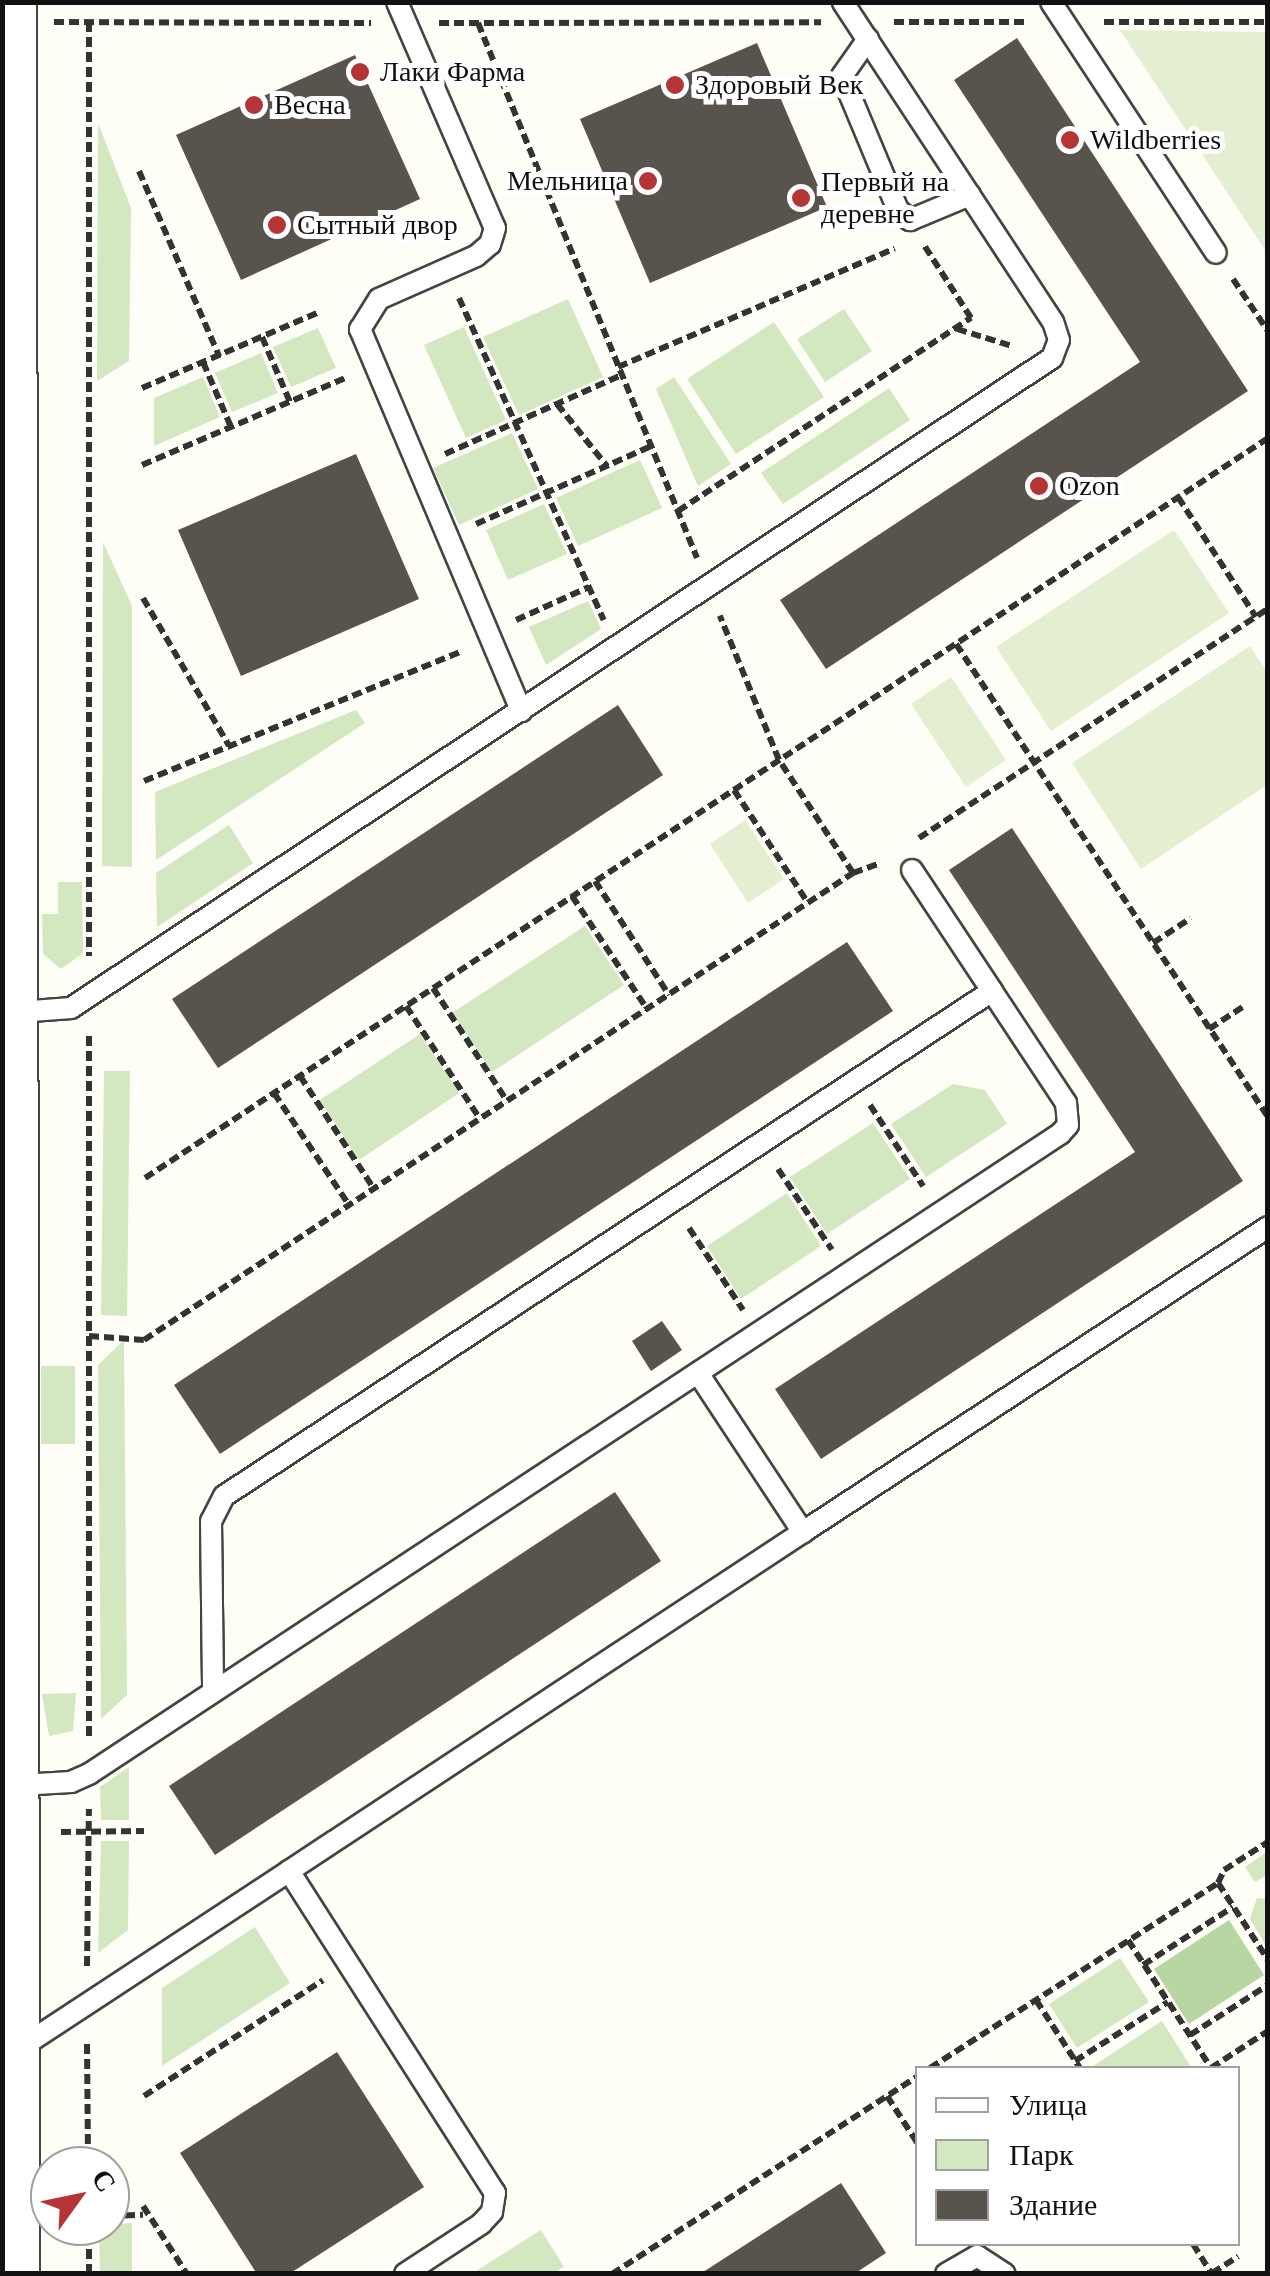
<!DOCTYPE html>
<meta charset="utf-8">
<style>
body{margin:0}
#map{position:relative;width:1270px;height:2276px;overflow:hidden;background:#fefdf6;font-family:Georgia,serif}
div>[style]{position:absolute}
.green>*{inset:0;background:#d3e7c1}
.forest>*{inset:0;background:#b8d6a2}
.pitch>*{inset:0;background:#e4efd2}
.building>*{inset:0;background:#59534e}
.path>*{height:6px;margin-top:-3px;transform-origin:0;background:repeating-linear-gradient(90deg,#333 0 10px,transparent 0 15px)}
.roads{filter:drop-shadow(2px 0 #444) drop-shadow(-2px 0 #444) drop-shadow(0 2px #444) drop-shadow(0 -2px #444)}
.lane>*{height:20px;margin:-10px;padding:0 10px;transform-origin:10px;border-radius:10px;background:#fff}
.street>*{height:38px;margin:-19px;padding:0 19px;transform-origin:19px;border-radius:19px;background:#fff}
.dots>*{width:28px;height:28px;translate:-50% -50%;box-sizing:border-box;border:5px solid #fff;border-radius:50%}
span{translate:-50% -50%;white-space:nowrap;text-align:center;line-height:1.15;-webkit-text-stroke:10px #fff;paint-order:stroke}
.poi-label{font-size:28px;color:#111}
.left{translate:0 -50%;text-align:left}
.right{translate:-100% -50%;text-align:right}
.frame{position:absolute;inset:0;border:5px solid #111;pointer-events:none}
.legend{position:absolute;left:915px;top:2066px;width:325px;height:180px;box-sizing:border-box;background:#fff;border:2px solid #a0a0a0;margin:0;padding:12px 18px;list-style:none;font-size:30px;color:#111}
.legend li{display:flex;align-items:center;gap:20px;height:50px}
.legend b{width:50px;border:2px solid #a0a0a0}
.north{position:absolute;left:30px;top:2146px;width:100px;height:100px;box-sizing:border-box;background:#fff;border:2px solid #a0a0a0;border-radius:50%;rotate:57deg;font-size:28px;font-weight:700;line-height:40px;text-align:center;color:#111}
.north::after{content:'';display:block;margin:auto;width:35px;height:45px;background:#b53537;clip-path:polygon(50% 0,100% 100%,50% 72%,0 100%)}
</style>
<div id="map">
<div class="green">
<i style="clip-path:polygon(98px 123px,131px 208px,129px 361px,97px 381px)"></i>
<i style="clip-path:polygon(568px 299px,603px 377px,519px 415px,483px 337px)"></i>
<i style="clip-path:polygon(844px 309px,872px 351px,825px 382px,797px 339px)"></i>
<i style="clip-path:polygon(774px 322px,824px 397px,736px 454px,687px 379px)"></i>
<i style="clip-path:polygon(464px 327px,506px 420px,466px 438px,424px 345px)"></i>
<i style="clip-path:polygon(318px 328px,336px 368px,291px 387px,273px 347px)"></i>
<i style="clip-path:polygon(261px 353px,278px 393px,232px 412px,215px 373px)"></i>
<i style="clip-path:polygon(203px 377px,220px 417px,154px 446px,154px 398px)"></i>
<i style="clip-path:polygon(674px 377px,731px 464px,698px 486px,656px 389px)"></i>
<i style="clip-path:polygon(889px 388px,910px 420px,783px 504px,761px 473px)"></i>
<i style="clip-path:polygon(512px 433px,538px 489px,459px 525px,433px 468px)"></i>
<i style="clip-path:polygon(640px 460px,662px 508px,578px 546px,556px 498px)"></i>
<i style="clip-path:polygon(544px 504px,567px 554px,508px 580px,486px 530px)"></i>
<i style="clip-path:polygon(103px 542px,132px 606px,132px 867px,102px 866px)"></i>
<i style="clip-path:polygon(588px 601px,601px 629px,546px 665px,529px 627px)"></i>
<i style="clip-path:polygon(356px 710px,365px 723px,156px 860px,155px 792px)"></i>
<i style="clip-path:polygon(229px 825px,253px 863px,157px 927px,156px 873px)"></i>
<i style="clip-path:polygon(58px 882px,82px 882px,83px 953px,61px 969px,43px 954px,42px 914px,58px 914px)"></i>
<i style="clip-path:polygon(585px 926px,624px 985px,492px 1072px,452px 1013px)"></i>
<i style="clip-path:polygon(420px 1034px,459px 1093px,359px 1160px,320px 1100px)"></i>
<i style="clip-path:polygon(104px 1071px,130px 1071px,127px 1316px,101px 1315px)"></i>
<i style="clip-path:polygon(953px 1084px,985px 1090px,1007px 1124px,926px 1177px,891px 1124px)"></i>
<i style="clip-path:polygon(873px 1123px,910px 1179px,827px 1234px,790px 1177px)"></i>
<i style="clip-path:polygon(787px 1193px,821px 1246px,741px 1299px,707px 1246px)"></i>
<i style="clip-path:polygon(124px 1340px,127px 1695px,101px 1719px,98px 1365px)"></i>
<i style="clip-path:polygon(41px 1366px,75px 1366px,75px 1444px,41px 1444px)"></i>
<i style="clip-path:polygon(76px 1693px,73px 1731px,49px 1736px,42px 1694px)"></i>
<i style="clip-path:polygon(129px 1767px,129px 1820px,101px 1820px,100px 1787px)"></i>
<i style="clip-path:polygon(101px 1841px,129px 1841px,128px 1930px,98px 1953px)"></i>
<i style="clip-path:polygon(1267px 1852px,1267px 1875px,1255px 1882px,1245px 1867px)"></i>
<i style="clip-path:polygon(1257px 1898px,1267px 1899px,1267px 1947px,1250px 1919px)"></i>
<i style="clip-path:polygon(255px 1927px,290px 1983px,162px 2066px,162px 1988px)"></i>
<i style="clip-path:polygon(1120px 1958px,1149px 2002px,1077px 2048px,1049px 2004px)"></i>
<i style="clip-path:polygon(1162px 2021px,1191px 2067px,1090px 2068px)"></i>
<i style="clip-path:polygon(132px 2223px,132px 2273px,100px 2273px,99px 2226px)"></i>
<i style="clip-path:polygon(541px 2230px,564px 2267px,553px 2273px,473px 2273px)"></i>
</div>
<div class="forest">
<i style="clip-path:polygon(1229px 1920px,1264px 1975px,1189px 2024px,1154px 1969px)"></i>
</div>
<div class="pitch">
<i style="clip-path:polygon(1120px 30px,1267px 32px,1267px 253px)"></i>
<i style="clip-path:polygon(1174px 530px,1229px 613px,1051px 731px,996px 647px)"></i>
<i style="clip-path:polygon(1250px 646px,1267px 672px,1267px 785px,1141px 869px,1072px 763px)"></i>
<i style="clip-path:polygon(951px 677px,1006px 760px,966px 787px,911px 704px)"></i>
<i style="clip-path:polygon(745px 820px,784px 879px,748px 903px,710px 844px)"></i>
</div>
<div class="building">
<i style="clip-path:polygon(1017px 38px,1248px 391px,826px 669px,780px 600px,1140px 362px,954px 80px)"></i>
<i style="clip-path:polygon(757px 43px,827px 207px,650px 283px,580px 119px)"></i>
<i style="clip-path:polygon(355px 55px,420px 199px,241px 280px,176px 135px)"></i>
<i style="clip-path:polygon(356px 454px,419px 599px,241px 676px,178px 530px)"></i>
<i style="clip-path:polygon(618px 705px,663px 775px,218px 1068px,172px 999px)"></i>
<i style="clip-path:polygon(1012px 828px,1243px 1181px,821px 1459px,775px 1389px,1135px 1152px,949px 870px)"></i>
<i style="clip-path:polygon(847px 942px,893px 1011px,220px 1454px,174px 1385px)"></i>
<i style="clip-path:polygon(662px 1321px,682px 1350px,651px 1371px,632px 1341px)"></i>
<i style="clip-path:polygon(615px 1492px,661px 1561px,215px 1855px,169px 1786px)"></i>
<i style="clip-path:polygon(337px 2052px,424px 2187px,289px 2274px,257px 2274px,180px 2153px)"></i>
<i style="clip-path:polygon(841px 2183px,886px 2253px,854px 2274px,700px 2274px)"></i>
</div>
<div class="path">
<i style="left:54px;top:22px;width:317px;rotate:0.2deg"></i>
<i style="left:89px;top:22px;width:934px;rotate:90deg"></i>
<i style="left:894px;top:22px;width:132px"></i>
<i style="left:1104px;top:22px;width:164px"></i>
<i style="left:439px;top:23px;width:382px;rotate:-0.1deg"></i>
<i style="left:478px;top:23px;width:578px;rotate:67.74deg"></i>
<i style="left:139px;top:171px;width:202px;rotate:66.6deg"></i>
<i style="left:1233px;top:279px;width:63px;rotate:56.1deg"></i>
<i style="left:459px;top:298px;width:353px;rotate:65.8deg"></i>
<i style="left:957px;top:329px;width:58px;rotate:17.2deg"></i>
<i style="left:262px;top:337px;width:71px;rotate:66.7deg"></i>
<i style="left:203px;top:362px;width:71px;rotate:66.7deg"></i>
<i style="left:618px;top:367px;width:301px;rotate:-23.2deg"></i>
<i style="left:142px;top:388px;width:193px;rotate:-23.2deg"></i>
<i style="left:557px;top:404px;width:80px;rotate:51.1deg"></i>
<i style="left:445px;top:454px;width:194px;rotate:-24.1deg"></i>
<i style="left:142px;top:465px;width:223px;rotate:-23.2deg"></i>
<i style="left:1178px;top:497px;width:143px;rotate:57deg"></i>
<i style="left:678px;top:511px;width:351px;rotate:-33.4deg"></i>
<i style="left:971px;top:318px;width:87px;rotate:-122.8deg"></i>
<i style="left:476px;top:524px;width:192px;rotate:-24deg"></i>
<i style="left:143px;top:598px;width:171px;rotate:59.8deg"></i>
<i style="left:516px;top:620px;width:80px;rotate:-24.3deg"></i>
<i style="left:956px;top:644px;width:567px;rotate:56.59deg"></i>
<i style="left:144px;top:781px;width:344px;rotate:-22.2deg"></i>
<i style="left:734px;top:790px;width:135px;rotate:56.8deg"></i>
<i style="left:919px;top:838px;width:417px;rotate:-33.3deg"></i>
<i style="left:853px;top:873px;width:29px;rotate:-20deg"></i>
<i style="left:595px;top:881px;width:136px;rotate:57deg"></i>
<i style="left:572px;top:896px;width:136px;rotate:56.4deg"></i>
<i style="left:1153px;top:943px;width:45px;rotate:-33.3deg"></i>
<i style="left:433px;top:988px;width:135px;rotate:56.8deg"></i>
<i style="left:406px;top:1006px;width:135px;rotate:56.8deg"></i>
<i style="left:1209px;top:1029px;width:42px;rotate:-33.3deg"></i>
<i style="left:300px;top:1076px;width:135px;rotate:56.8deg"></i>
<i style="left:274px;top:1093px;width:135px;rotate:56.2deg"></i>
<i style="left:870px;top:1105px;width:97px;rotate:56.8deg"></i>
<i style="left:778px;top:1169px;width:97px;rotate:56.3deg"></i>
<i style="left:145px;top:1178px;width:1345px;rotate:-33.38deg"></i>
<i style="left:689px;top:1228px;width:98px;rotate:56.6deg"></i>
<i style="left:89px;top:1336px;width:55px;rotate:4.2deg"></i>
<i style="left:144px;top:1340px;width:849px;rotate:-33.37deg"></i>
<i style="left:853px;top:873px;width:135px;rotate:-123.2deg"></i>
<i style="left:779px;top:760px;width:156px;rotate:-112.3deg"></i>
<i style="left:89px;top:1736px;width:702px;rotate:-90deg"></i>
<i style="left:61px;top:1832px;width:83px;rotate:-0.7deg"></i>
<i style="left:1218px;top:1883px;width:14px;rotate:-65deg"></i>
<i style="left:1224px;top:1870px;width:52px;rotate:-32.5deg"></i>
<i style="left:1128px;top:1940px;width:153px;rotate:57deg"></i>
<i style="left:1143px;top:1965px;width:107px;rotate:-32.8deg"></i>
<i style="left:87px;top:1966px;width:157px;rotate:-89.3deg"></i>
<i style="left:1036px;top:2000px;width:81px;rotate:57.1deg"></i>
<i style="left:1190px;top:2035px;width:93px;rotate:-32.7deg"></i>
<i style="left:87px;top:2044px;width:122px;rotate:89.5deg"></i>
<i style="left:1075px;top:2061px;width:110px;rotate:-32.4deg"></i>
<i style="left:930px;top:2068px;width:342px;rotate:-32.7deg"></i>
<i style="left:1218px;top:1883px;width:92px;rotate:57deg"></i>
<i style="left:1211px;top:2068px;width:68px;rotate:-33deg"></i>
<i style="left:144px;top:2096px;width:213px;rotate:-32.9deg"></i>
<i style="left:887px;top:2096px;width:57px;rotate:57.1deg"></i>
<i style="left:143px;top:2206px;width:81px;rotate:57.1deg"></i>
<i style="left:110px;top:2216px;width:33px;rotate:-2deg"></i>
<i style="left:1193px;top:2244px;width:36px;rotate:58deg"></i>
<i style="left:1212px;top:2273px;width:31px;rotate:-32deg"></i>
<i style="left:89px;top:2274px;width:48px;rotate:-90deg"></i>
<i style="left:612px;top:2274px;width:364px;rotate:-32.9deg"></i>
</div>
<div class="roads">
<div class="lane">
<i style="left:397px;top:2px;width:246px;rotate:66.6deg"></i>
<i style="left:495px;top:228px;width:17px;rotate:107deg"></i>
<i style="left:490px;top:244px;width:18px;rotate:139deg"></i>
<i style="left:476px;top:256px;width:106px;rotate:156.1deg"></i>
<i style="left:379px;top:299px;width:36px;rotate:122deg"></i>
<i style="left:360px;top:329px;width:415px;rotate:67.1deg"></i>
<i style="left:1051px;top:2px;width:300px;rotate:56.7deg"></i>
<i style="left:868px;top:39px;width:45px;rotate:125.1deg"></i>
<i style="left:842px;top:76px;width:145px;rotate:67.3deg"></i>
<i style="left:898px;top:210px;width:16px;rotate:40deg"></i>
<i style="left:910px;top:220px;width:65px;rotate:-22.6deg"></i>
<i style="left:912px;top:870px;width:145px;rotate:56.5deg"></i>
<i style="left:19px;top:1012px;width:52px;rotate:-4.4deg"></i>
<i style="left:71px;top:1008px;width:1177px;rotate:-33.53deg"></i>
<i style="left:1052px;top:358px;width:19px;rotate:-69deg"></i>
<i style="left:1059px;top:340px;width:19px;rotate:-108deg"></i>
<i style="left:1053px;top:322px;width:383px;rotate:-123.3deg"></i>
<i style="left:698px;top:1373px;width:191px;rotate:56.6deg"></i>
<i style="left:803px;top:1532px;width:556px;rotate:-33.26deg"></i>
<i style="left:20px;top:1785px;width:51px;rotate:-3.4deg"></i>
<i style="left:71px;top:1782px;width:20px;rotate:-24deg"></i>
<i style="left:89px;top:1774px;width:1163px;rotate:-33.39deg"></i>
<i style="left:1060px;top:1134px;width:12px;rotate:-48deg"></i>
<i style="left:1068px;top:1125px;width:22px;rotate:-95deg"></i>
<i style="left:1066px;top:1103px;width:134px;rotate:-123.5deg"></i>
<i style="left:992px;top:991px;width:919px;rotate:146.67deg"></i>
<i style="left:224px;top:1496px;width:28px;rotate:117deg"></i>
<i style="left:211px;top:1521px;width:171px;rotate:89.3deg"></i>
<i style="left:289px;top:1871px;width:616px;rotate:-33.41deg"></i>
<i style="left:20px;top:2048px;width:322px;rotate:-33.3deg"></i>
<i style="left:289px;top:1871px;width:382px;rotate:57.4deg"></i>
<i style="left:495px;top:2193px;width:19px;rotate:99deg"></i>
<i style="left:492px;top:2212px;width:16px;rotate:133deg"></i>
<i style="left:481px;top:2224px;width:91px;rotate:146.7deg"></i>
<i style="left:946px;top:2274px;width:36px;rotate:-30deg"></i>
<i style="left:977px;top:2256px;width:33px;rotate:33deg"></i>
</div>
<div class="street">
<i style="left:17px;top:2px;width:2272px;rotate:89.92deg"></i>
</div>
</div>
<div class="dots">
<i style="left:360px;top:72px;background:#b53537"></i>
<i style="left:675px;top:85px;background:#b53537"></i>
<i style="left:254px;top:105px;background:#b53537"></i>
<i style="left:1070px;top:140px;background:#b53537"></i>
<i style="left:648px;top:181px;background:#b53537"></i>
<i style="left:801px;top:198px;background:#b53537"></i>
<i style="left:277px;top:225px;background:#b53537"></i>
<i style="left:1039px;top:486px;background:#b53537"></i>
</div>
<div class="poi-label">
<span class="left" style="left:380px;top:72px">Лаки Фарма</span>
<span class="left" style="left:695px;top:85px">Здоровый Век</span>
<span class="left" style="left:274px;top:105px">Весна</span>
<span class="left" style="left:1090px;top:140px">Wildberries</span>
<span class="right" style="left:628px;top:181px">Мельница</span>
<span class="left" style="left:821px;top:198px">Первый на<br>деревне</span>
<span class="left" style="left:297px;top:225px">Сытный двор</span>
<span class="left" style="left:1059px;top:486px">Ozon</span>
</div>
<div class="frame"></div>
<ul class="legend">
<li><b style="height:12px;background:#fff"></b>Улица</li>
<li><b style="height:28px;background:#d3e7c1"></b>Парк</li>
<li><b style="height:28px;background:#59534e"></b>Здание</li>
</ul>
<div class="north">С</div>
</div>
